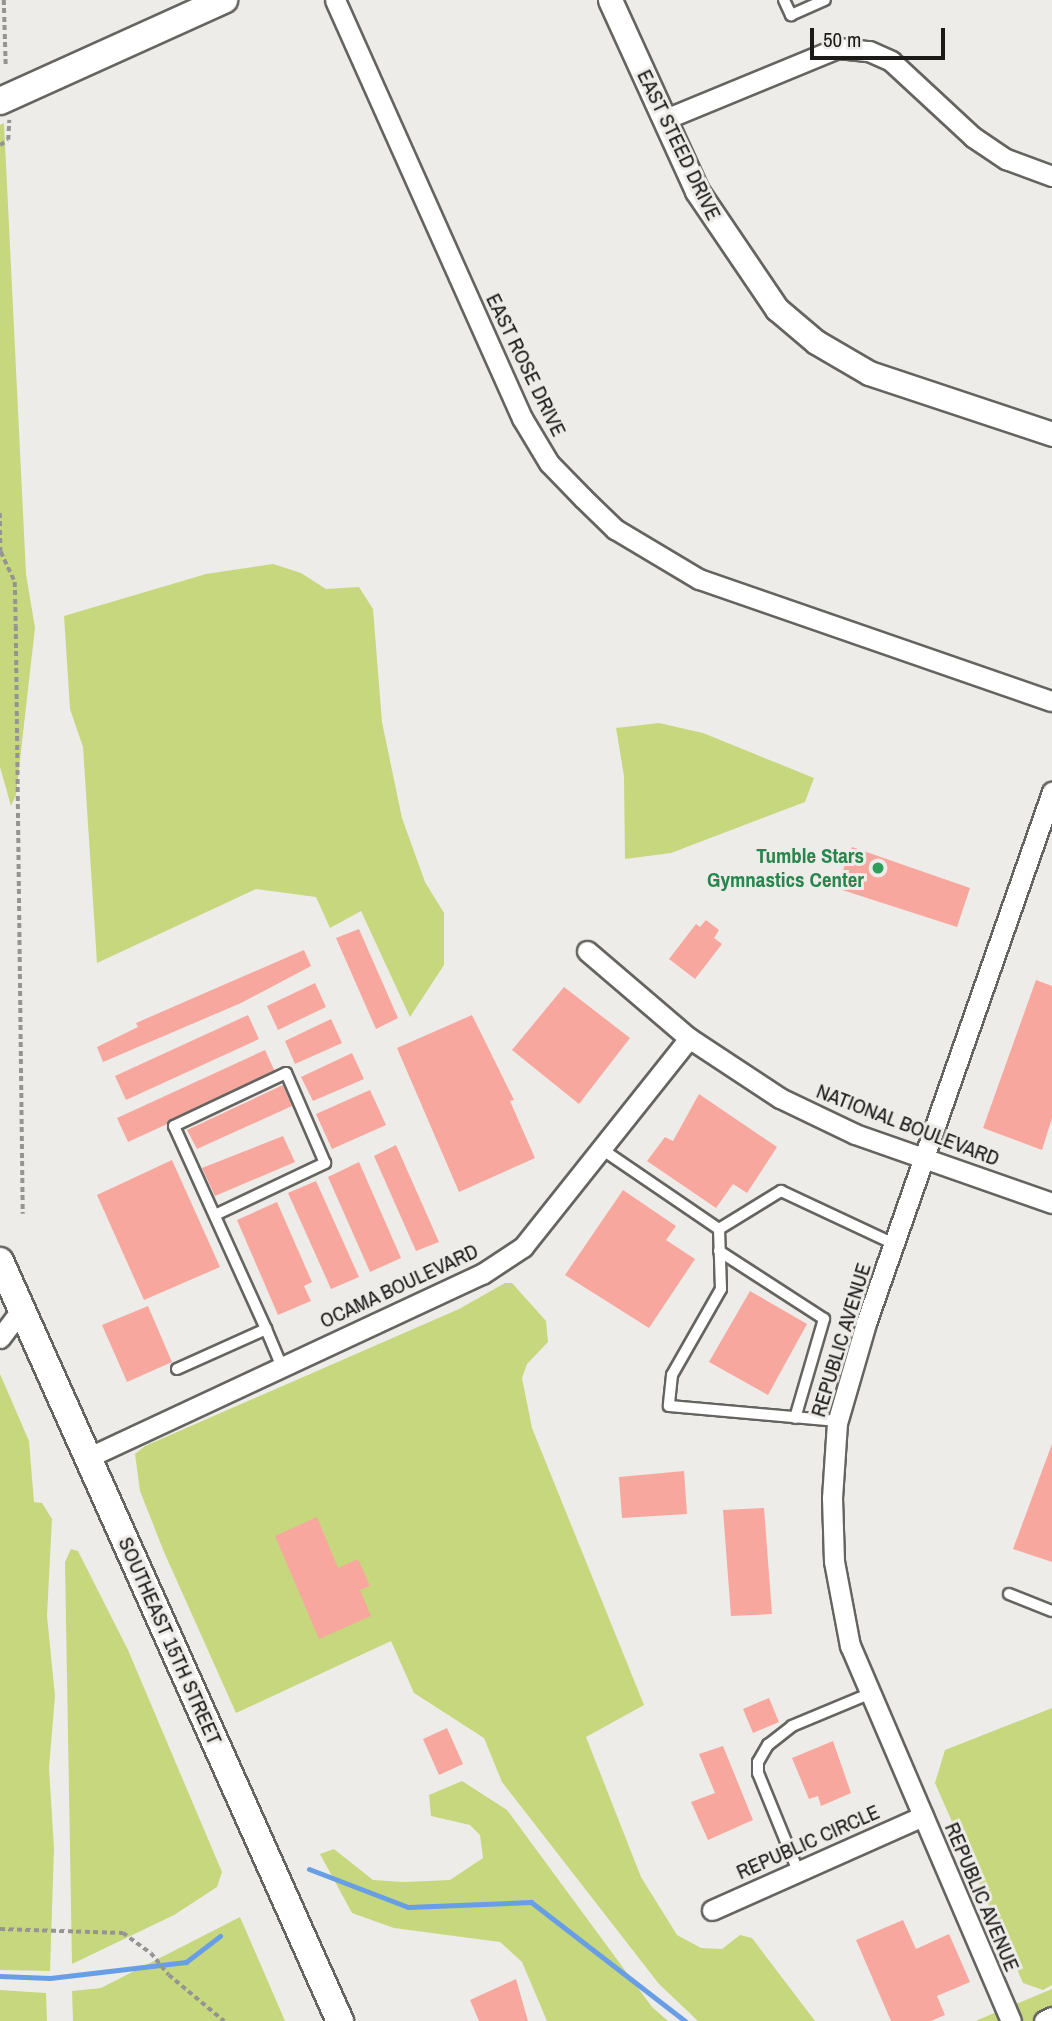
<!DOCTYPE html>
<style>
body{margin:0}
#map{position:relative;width:1052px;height:2021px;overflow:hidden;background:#eeece9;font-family:"Archivo Narrow",sans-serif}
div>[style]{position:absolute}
.green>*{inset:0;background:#c7d77e}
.stream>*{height:5px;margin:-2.5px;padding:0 2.5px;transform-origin:2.5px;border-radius:2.5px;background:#689ee6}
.building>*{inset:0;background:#f8a79e}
.path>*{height:3.5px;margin-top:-1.75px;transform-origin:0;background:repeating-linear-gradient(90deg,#969492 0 5px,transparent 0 8.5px)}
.roads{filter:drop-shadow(2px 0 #656461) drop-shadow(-2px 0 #656461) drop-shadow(0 2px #656461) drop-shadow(0 -2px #656461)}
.service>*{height:10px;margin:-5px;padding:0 5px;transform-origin:5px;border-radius:5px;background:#fff}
.minor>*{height:19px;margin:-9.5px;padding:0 9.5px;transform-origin:9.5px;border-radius:9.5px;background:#fff}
.tertiary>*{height:23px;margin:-11.5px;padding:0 11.5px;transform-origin:11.5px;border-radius:11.5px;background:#fff}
.secondary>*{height:26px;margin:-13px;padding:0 13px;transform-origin:13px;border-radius:13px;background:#fff}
.dots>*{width:19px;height:19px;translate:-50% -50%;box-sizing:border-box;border:4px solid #eeece9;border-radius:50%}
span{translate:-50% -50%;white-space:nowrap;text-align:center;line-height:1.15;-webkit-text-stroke:6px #eeece9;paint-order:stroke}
.street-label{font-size:21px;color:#1b1a19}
.leisure-label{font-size:21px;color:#27864d;font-weight:700}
.right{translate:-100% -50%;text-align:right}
.scale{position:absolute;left:810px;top:28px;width:135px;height:32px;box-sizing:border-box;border:4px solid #1b1a19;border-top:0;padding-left:9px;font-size:21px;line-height:24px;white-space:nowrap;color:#1b1a19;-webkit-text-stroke:5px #eeece9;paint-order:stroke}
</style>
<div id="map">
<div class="green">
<i style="clip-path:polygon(4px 123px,26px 574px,35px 628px,16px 795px,11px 806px,0 767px,0 125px)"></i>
<i style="clip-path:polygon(273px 564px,301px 573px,326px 589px,359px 587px,373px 609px,382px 722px,402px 818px,425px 882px,444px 913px,444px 965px,410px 1017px,361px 911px,330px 928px,316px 897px,256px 889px,97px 963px,83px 747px,70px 709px,64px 616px,206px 574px)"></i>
<i style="clip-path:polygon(659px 723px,703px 733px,814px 778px,805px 802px,671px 853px,625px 859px,624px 776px,616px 728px)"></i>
<i style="clip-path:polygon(505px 1283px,512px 1283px,546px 1321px,548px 1342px,527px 1364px,522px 1378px,532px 1428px,644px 1705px,586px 1737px,641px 1877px,677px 1935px,701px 1948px,722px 1949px,740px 1935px,752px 1938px,815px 2021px,698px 2021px,659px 1984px,502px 1782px,484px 1738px,414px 1693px,391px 1641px,236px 1713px,164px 1552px,140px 1491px,135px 1454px,145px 1446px,459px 1309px)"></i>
<i style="clip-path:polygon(0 1374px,29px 1441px,34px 1502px,42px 1503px,52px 1519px,47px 1616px,55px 1696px,49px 1768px,54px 1848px,50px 1971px,0 1970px)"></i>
<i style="clip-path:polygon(71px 1549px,78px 1551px,128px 1650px,222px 1872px,217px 1887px,174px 1915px,72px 1964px,65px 1562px)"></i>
<i style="clip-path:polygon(1052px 1708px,1052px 1985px,1043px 1990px,1023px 1983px,935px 1783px,945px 1750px)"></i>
<i style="clip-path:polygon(462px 1781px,507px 1810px,652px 2007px,668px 2021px,547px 2021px,522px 1962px,500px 1942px,394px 1928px,352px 1913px,320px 1854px,334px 1849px,373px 1880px,404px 1882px,450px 1880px,483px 1858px,480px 1835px,470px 1825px,431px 1816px,429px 1795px)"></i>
<i style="clip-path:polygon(240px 1917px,285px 2021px,73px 2021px,72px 1991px,101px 1988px)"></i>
<i style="clip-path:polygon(1052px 1989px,1052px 2021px,976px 2021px,980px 2019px)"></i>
<i style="clip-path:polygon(0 1990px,46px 1993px,47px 2021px,0 2021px)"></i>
</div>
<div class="stream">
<i style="left:309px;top:1869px;width:106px;rotate:21deg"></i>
<i style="left:408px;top:1907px;width:123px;rotate:-2.3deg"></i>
<i style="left:531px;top:1902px;width:195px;rotate:37.7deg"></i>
<i style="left:0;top:1976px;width:50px;rotate:2.3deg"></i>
<i style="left:50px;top:1978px;width:137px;rotate:-6.7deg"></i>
<i style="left:186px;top:1962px;width:43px;rotate:-37.4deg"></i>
</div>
<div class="building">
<i style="clip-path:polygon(852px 847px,970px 888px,957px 927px,836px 888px)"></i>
<i style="clip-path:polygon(706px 920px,719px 930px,714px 938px,722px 944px,695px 979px,669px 959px,696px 924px,700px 927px)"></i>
<i style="clip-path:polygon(359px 929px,398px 1018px,376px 1029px,336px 938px)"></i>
<i style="clip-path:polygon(304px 950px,311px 966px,241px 1003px,103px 1062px,97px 1047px,138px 1027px,136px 1023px)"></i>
<i style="clip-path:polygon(1036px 980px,1052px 986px,1052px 1118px,1042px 1150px,983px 1128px)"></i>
<i style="clip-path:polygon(315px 983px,326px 1007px,278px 1030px,267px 1006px)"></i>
<i style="clip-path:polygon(564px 987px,630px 1038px,579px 1104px,512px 1050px)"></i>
<i style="clip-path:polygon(248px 1015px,259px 1039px,126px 1100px,115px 1076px)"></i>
<i style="clip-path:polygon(472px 1015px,514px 1100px,510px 1101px,535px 1158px,459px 1192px,397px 1048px)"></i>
<i style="clip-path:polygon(331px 1019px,342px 1043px,295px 1064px,285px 1041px)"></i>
<i style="clip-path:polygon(265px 1050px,276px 1074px,128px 1142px,117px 1118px)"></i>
<i style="clip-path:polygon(352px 1053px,364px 1079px,313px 1101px,301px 1077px)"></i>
<i style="clip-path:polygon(283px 1085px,292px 1106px,197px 1149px,187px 1130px)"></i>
<i style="clip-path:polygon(370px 1090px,386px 1125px,332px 1149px,316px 1114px)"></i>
<i style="clip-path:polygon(699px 1094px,777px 1147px,747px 1193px,733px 1184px,716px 1208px,647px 1161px,665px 1137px,673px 1141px)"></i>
<i style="clip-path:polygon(283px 1136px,295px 1162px,215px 1196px,202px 1168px)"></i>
<i style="clip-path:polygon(396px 1145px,439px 1242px,416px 1251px,374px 1156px)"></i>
<i style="clip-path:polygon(172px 1160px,220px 1267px,144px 1300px,97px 1195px)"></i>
<i style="clip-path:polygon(359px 1162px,401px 1258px,370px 1272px,328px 1177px)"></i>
<i style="clip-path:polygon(316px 1181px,359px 1277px,331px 1289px,288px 1193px)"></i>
<i style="clip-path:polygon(623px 1190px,676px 1226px,666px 1240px,695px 1259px,649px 1328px,565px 1275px)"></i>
<i style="clip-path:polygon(277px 1202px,312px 1282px,304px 1286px,311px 1301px,278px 1315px,237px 1220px)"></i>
<i style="clip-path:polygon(750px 1291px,807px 1324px,768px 1395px,709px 1362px)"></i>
<i style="clip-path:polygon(148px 1306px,172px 1362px,127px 1382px,102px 1325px)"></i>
<i style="clip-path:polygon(1052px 1444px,1052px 1562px,1013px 1549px)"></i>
<i style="clip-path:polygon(684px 1471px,687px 1514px,622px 1518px,619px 1477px)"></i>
<i style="clip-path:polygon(764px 1508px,772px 1614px,731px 1616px,723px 1510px)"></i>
<i style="clip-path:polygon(317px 1517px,338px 1568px,358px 1559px,370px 1586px,360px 1590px,371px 1616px,319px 1639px,275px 1536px)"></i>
<i style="clip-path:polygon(769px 1698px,779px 1722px,753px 1733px,743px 1709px)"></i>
<i style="clip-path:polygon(447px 1728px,463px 1764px,439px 1775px,423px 1739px)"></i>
<i style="clip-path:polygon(833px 1741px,851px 1793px,821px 1806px,818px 1796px,809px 1799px,792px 1758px)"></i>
<i style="clip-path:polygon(723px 1746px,753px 1820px,708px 1840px,691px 1802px,715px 1793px,699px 1754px)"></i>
<i style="clip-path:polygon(903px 1920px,916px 1949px,949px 1934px,970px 1982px,937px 1996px,945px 2015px,931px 2021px,891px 2021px,856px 1940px)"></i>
<i style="clip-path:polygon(516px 1979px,528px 2021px,479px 2021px,470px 2000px)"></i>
</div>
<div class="path">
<i style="left:4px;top:0;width:68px;rotate:88.3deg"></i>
<i style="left:0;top:145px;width:9px;rotate:-32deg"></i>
<i style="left:8px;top:140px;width:20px;rotate:-87deg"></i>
<i style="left:0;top:513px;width:39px;rotate:89deg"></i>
<i style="left:1px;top:552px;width:33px;rotate:65deg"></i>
<i style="left:15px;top:582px;width:44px;rotate:88.7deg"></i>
<i style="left:16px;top:626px;width:588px;rotate:89.32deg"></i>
<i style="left:0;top:1929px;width:123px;rotate:1.9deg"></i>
<i style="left:123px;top:1933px;width:34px;rotate:36deg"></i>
<i style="left:151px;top:1953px;width:28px;rotate:51deg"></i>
<i style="left:169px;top:1975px;width:72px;rotate:39.9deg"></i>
</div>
<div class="roads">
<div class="service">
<i style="left:784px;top:0;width:17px;rotate:65deg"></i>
<i style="left:791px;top:15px;width:37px;rotate:-24deg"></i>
<i style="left:603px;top:1150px;width:140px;rotate:34.3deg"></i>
<i style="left:215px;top:1215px;width:122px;rotate:-25.3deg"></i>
<i style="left:325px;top:1163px;width:98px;rotate:-113.4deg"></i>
<i style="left:286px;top:1073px;width:124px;rotate:154.7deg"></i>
<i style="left:174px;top:1126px;width:223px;rotate:65.6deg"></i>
<i style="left:719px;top:1229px;width:60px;rotate:88.1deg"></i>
<i style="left:721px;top:1289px;width:99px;rotate:119.7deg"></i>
<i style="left:672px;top:1375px;width:31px;rotate:96deg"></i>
<i style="left:669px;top:1406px;width:170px;rotate:5.1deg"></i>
<i style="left:719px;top:1229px;width:73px;rotate:-31.5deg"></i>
<i style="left:781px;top:1191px;width:125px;rotate:25.1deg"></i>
<i style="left:719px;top:1251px;width:125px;rotate:32.9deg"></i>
<i style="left:824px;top:1319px;width:103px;rotate:106.3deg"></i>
<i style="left:177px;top:1369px;width:98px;rotate:-24.2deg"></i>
<i style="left:266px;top:1329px;width:41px;rotate:67.2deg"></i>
<i style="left:1009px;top:1594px;width:46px;rotate:21.6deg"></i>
<i style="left:798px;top:1871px;width:106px;rotate:-112.2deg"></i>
<i style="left:758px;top:1773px;width:11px;rotate:-90deg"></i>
<i style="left:758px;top:1762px;width:20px;rotate:-60deg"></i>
<i style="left:768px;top:1745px;width:31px;rotate:-38deg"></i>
<i style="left:792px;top:1726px;width:83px;rotate:-22.6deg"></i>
</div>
<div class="minor">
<i style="left:335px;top:0;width:458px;rotate:65.9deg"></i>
<i style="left:522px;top:418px;width:52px;rotate:59deg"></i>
<i style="left:549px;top:463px;width:49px;rotate:45.8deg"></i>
<i style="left:583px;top:498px;width:45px;rotate:44.1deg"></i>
<i style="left:615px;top:529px;width:98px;rotate:30.8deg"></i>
<i style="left:699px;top:579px;width:373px;rotate:19.1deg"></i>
<i style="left:663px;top:120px;width:189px;rotate:-22.4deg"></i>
<i style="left:838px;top:48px;width:31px;rotate:6deg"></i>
<i style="left:869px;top:51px;width:24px;rotate:24deg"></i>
<i style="left:891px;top:61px;width:112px;rotate:42.8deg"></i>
<i style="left:973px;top:137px;width:40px;rotate:34deg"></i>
<i style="left:1006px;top:159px;width:49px;rotate:20.3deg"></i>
<i style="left:587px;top:951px;width:134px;rotate:40.5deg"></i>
<i style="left:689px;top:1038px;width:109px;rotate:33.4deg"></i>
<i style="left:780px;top:1098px;width:83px;rotate:25.6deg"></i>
<i style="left:855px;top:1134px;width:209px;rotate:19.3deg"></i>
<i style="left:0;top:1338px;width:36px;rotate:-53deg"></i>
<i style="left:87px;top:1458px;width:436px;rotate:-25deg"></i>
<i style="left:482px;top:1274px;width:49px;rotate:-33.4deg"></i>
<i style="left:523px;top:1247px;width:267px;rotate:-51.5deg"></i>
<i style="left:712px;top:1910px;width:231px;rotate:-24deg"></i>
<i style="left:1011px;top:2021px;width:408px;rotate:-113.2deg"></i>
<i style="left:850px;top:1646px;width:86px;rotate:-100.7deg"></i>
<i style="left:834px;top:1561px;width:63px;rotate:-91.8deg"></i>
<i style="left:832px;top:1498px;width:75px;rotate:-86.2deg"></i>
<i style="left:837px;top:1423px;width:104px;rotate:-73.8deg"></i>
<i style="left:866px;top:1323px;width:563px;rotate:-70.7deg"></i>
<i style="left:1044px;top:2021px;width:9px;rotate:-27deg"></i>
</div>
<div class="tertiary">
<i style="left:610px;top:0;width:210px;rotate:65.5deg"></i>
<i style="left:697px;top:191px;width:143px;rotate:55.9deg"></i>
<i style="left:777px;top:309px;width:51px;rotate:40.2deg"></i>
<i style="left:816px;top:342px;width:61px;rotate:30.3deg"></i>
<i style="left:869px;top:373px;width:193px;rotate:18.4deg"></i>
</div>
<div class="secondary">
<i style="left:0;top:101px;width:246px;rotate:-24.3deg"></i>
<i style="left:0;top:1261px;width:833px;rotate:65.9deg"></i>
</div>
</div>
<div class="dots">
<i style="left:878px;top:868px;background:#2e9e5b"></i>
</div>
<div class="street-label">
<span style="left:679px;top:145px;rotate:64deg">EAST STEED DRIVE</span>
<span style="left:526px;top:365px;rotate:64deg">EAST ROSE DRIVE</span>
<span style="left:908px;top:1125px;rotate:21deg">NATIONAL BOULEVARD</span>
<span style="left:399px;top:1286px;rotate:-25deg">OCAMA BOULEVARD</span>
<span style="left:841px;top:1340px;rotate:-73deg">REPUBLIC AVENUE</span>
<span style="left:170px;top:1641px;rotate:66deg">SOUTHEAST 15TH STREET</span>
<span style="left:808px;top:1842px;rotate:-24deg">REPUBLIC CIRCLE</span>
<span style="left:982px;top:1897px;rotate:67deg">REPUBLIC AVENUE</span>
</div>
<div class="leisure-label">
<span class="right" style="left:864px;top:868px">Tumble Stars<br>Gymnastics Center</span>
</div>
<div class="scale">50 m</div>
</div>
